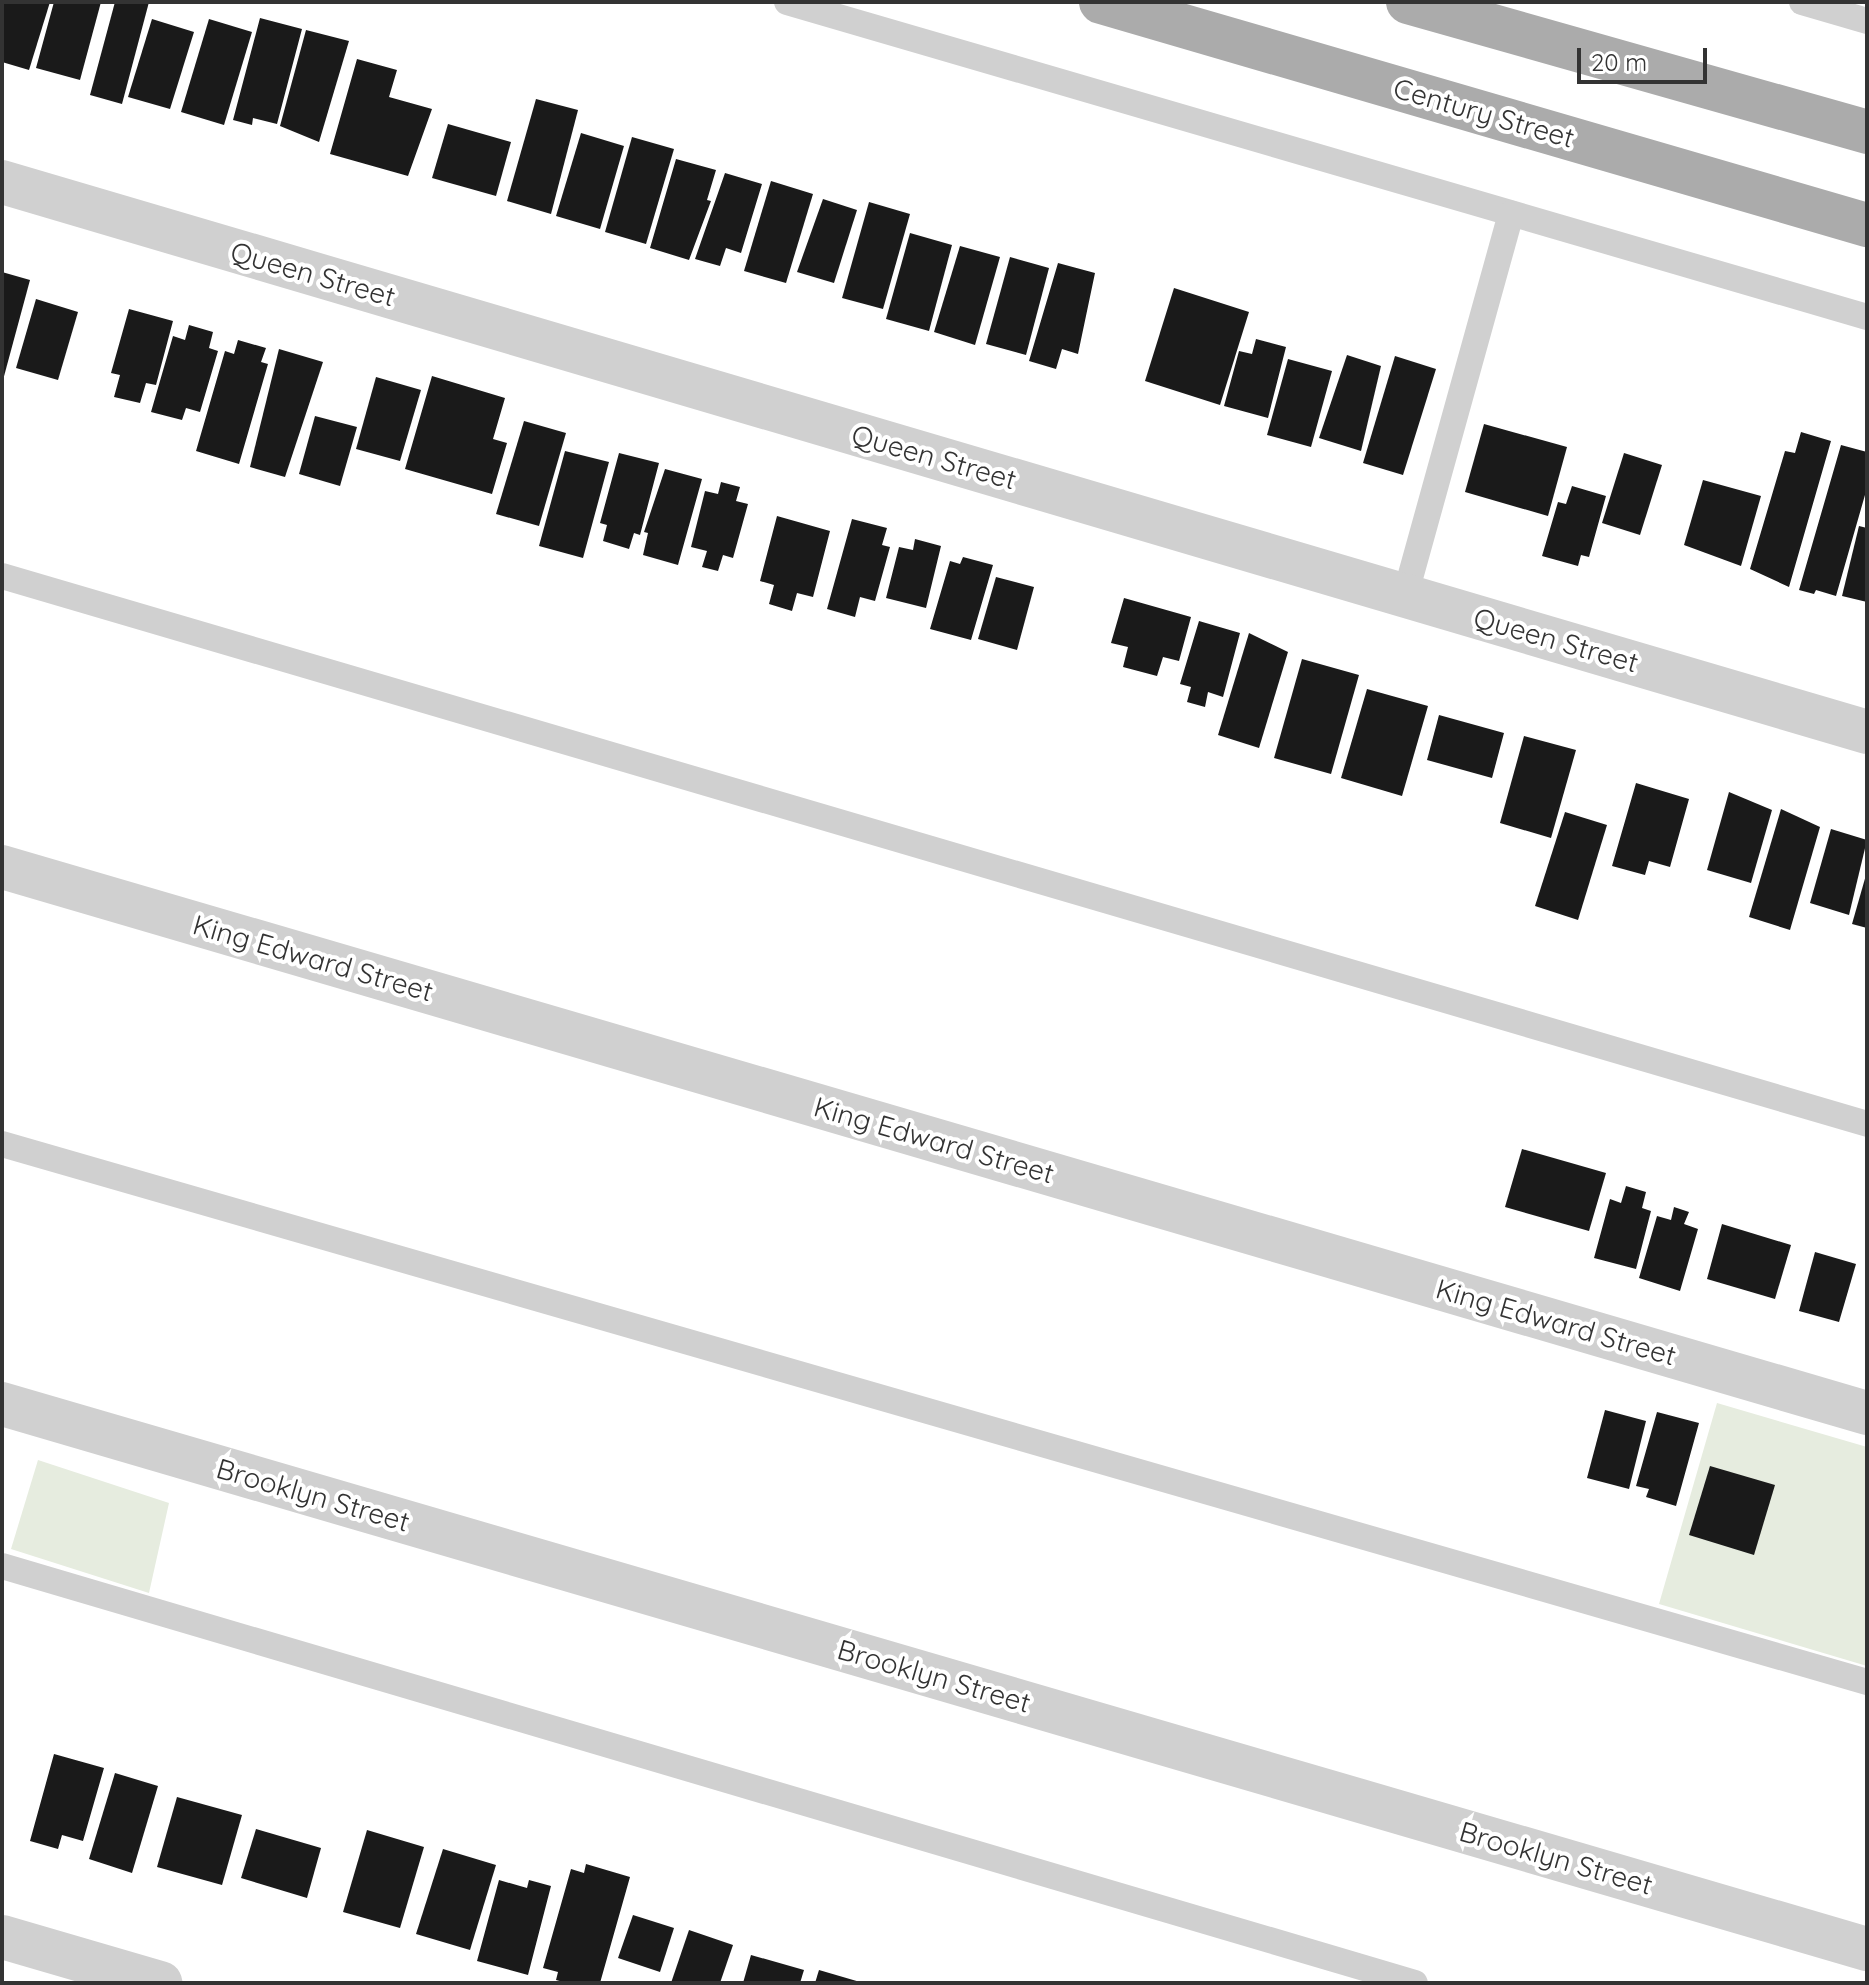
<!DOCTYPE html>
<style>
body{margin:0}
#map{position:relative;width:1869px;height:1985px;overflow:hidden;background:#fff;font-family:Quicksand,sans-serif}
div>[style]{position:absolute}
.green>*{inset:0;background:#e6ecdf}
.building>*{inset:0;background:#1a1a1a}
.service>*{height:26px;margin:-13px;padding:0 13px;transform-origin:13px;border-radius:13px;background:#d0d0d0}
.minor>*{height:44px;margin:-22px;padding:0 22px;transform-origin:22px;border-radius:22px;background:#d0d0d0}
.tertiary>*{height:44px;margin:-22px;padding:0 22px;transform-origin:22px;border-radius:22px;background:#d0d0d0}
.primary>*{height:44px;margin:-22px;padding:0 22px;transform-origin:22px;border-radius:22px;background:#ababab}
span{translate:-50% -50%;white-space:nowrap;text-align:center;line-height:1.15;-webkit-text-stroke:8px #fff;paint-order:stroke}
.street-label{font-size:28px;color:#333}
.frame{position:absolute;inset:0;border:4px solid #333;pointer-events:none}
.scale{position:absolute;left:1577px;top:48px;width:130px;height:36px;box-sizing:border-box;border:4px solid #333;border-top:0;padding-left:10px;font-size:24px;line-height:28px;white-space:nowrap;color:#333;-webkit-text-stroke:6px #fff;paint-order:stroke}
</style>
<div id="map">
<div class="green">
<i style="clip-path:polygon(1717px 1403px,1867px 1447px,1867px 1666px,1659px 1604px)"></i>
<i style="clip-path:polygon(38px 1460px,169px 1503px,149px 1593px,11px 1549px)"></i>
</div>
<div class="building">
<i style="clip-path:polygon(3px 2px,50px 2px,29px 70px,2px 62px)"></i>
<i style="clip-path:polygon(54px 2px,101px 2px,80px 80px,36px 68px)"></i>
<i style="clip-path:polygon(115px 2px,149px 2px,122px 104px,90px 95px)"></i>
<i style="clip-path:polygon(260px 18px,302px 29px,277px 124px,253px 118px,252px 125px,233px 120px)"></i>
<i style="clip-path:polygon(152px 19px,194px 32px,170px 109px,128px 97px)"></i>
<i style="clip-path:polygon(209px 19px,252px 32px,224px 125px,181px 112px)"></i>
<i style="clip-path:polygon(306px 30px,349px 41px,319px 142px,280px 126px)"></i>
<i style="clip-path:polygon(357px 59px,397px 70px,389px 97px,432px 109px,408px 176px,330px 154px)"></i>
<i style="clip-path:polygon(536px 99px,578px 110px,551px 214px,507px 201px)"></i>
<i style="clip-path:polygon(448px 124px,511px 142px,496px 196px,432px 178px)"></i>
<i style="clip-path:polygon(581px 133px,624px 146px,600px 229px,556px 216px)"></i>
<i style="clip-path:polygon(632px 137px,674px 149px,646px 244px,605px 232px)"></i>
<i style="clip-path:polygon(676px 159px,716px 170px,707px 200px,711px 201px,689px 260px,650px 248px)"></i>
<i style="clip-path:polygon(725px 173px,762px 184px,741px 253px,726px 248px,720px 266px,695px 259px)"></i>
<i style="clip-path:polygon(771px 181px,813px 194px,786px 283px,744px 271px)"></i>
<i style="clip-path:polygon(823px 199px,857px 210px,834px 283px,797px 272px)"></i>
<i style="clip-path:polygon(869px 202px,910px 214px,883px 309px,842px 298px)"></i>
<i style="clip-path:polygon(910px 233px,952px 245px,929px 331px,886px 319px)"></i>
<i style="clip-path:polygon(960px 246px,1000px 257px,975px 345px,934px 332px)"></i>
<i style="clip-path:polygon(1010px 257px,1049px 268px,1026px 355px,986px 344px)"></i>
<i style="clip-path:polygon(1058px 263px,1095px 273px,1078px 354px,1062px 349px,1056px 369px,1029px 361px)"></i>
<i style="clip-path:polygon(2px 272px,30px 280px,3px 380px,2px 380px)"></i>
<i style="clip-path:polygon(1174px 288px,1249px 312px,1220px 405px,1145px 381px)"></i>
<i style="clip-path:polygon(36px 299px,78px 312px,58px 380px,16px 368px)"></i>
<i style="clip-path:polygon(129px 309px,173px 321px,156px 385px,146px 383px,140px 403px,114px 397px,120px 375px,111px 373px)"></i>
<i style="clip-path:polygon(189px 325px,213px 332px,209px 348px,218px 351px,200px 412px,186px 408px,182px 420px,151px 412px,173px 336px,185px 340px)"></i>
<i style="clip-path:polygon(1256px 339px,1286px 347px,1268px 418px,1224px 406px,1239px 351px,1252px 354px)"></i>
<i style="clip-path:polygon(238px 340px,266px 348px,261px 362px,268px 364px,239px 464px,196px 451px,225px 351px,234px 354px)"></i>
<i style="clip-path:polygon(279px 349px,323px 362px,285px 477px,250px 467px)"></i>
<i style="clip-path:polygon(1347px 355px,1381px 366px,1361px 451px,1319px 438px)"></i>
<i style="clip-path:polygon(1395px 356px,1436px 369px,1403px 475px,1363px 463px)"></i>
<i style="clip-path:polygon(1288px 359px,1332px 371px,1311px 447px,1267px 435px)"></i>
<i style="clip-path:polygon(432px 376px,505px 398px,493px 439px,507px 443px,492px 494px,405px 469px)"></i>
<i style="clip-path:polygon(376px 377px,421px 390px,400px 461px,356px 449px)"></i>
<i style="clip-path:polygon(315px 416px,357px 427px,340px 486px,299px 474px)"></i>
<i style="clip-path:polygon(524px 421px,566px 433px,539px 526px,496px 514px)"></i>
<i style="clip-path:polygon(1484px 424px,1567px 447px,1548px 516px,1465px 492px)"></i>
<i style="clip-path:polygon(1801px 432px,1831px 441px,1789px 587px,1750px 569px,1785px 451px,1795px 453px)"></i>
<i style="clip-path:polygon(1841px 445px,1867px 452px,1867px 488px,1836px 596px,1816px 590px,1814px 594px,1799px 590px)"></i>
<i style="clip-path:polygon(565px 451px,609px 462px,583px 558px,539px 546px)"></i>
<i style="clip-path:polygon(619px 453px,659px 463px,640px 535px,634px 533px,629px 549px,603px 541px,607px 525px,600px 523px)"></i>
<i style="clip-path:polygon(1624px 453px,1662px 465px,1640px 535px,1602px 523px)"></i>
<i style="clip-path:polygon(665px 469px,702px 479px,678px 565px,643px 555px,648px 533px,644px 532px)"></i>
<i style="clip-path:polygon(1703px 480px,1761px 496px,1741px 566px,1684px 545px)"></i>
<i style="clip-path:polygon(721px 482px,740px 487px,736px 501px,748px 504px,733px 558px,723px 555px,718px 571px,702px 567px,707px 551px,691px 547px,705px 491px,718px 494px)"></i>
<i style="clip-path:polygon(1572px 486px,1606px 496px,1589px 557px,1581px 555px,1578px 566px,1542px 556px,1558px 502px,1566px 504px)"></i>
<i style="clip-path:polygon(777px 516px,830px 531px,813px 597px,797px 593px,792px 611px,769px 604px,774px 585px,760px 581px)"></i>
<i style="clip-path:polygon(852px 519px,887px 528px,882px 545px,890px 547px,875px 601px,860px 597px,855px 617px,827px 609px)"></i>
<i style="clip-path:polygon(1859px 526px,1867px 528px,1867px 602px,1842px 596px)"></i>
<i style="clip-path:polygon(915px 539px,941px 546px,926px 608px,886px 598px,899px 547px,913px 550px)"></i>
<i style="clip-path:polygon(963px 557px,993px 565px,971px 640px,930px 629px,950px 561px,960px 564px)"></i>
<i style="clip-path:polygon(996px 577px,1034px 587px,1017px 650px,978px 639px)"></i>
<i style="clip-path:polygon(1124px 598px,1191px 617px,1179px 661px,1163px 657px,1157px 676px,1123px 667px,1128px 647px,1111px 643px)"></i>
<i style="clip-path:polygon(1199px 621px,1240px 633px,1223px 697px,1208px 692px,1205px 707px,1187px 702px,1191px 687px,1180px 684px)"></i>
<i style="clip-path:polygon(1249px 633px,1288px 652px,1259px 748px,1218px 735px)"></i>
<i style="clip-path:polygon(1302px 659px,1359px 675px,1331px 774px,1274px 758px)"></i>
<i style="clip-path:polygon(1367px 689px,1428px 706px,1402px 796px,1341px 778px)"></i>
<i style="clip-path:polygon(1439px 715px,1504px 733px,1492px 778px,1427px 760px)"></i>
<i style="clip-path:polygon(1524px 736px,1576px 750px,1551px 838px,1500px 823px)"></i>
<i style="clip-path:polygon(1636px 783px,1689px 799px,1670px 867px,1649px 861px,1645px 875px,1612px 866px)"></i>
<i style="clip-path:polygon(1729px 792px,1772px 810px,1751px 883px,1707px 870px)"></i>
<i style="clip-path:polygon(1781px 809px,1820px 827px,1790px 930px,1749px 917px)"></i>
<i style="clip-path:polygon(1565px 812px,1607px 825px,1578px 920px,1535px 906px)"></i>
<i style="clip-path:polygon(1831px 829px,1867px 840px,1849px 915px,1810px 903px)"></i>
<i style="clip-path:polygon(1866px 875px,1867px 875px,1867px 928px,1852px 924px)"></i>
<i style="clip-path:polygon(1522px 1149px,1606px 1173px,1589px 1231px,1505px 1207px)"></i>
<i style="clip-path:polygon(1626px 1186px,1646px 1192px,1642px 1208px,1651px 1211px,1636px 1269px,1594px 1258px,1610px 1199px,1621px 1203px)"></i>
<i style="clip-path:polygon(1674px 1207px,1689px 1212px,1684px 1224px,1698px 1229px,1680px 1291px,1639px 1278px,1657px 1216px,1671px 1220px)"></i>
<i style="clip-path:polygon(1722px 1224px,1791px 1245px,1775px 1299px,1707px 1279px)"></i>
<i style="clip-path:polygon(1815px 1252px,1856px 1264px,1839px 1322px,1799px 1311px)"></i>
<i style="clip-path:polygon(1605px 1410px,1646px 1421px,1629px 1489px,1587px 1478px)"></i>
<i style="clip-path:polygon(1657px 1412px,1699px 1423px,1676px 1506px,1646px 1497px,1649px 1489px,1636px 1486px)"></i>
<i style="clip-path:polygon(1710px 1466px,1775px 1485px,1754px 1555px,1689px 1535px)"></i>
<i style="clip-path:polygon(54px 1754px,104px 1768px,83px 1841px,62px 1835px,58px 1849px,30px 1841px)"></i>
<i style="clip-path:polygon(115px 1773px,158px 1786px,132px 1873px,89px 1859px)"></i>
<i style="clip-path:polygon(177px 1797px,242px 1815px,222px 1885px,157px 1867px)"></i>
<i style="clip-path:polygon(256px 1829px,321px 1848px,307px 1898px,241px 1878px)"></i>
<i style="clip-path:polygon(367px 1830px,424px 1847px,400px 1928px,343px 1912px)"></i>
<i style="clip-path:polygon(443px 1849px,496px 1865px,470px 1950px,416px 1934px)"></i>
<i style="clip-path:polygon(586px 1864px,630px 1877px,600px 1983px,567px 1983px,556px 1980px,558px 1972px,543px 1968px,571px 1869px,584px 1873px)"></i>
<i style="clip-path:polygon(499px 1880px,527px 1888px,529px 1880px,551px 1886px,528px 1975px,477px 1961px)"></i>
<i style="clip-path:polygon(633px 1915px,674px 1928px,660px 1972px,618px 1958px)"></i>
<i style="clip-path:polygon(689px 1930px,733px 1945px,720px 1983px,671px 1983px)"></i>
<i style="clip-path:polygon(751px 1955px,804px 1970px,800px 1983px,743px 1983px)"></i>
<i style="clip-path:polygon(819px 1970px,860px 1982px,860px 1983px,815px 1983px)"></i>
</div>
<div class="service">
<i style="left:787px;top:2px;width:1125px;rotate:16.26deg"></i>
<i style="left:1802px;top:2px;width:68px;rotate:16.3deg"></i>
<i style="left:2px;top:576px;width:1944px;rotate:16.37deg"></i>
<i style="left:1405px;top:596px;width:397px;rotate:-74.5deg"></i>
<i style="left:2px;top:1144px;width:1941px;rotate:16.09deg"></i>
<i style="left:2px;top:1566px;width:1473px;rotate:16.44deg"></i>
</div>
<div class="minor">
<i style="left:2px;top:182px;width:1944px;rotate:16.43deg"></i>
<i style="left:2px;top:867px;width:1943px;rotate:16.32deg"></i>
<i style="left:2px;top:1404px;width:1943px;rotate:16.29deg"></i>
</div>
<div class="tertiary">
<i style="left:2px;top:1937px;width:165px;rotate:16.2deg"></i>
</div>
<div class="primary">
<i style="left:1101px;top:2px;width:798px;rotate:16.23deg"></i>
<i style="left:1408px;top:2px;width:477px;rotate:15.8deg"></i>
</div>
<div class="street-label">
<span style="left:1484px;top:113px;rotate:16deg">Century Street</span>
<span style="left:313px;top:274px;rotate:16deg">Queen Street</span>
<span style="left:934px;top:457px;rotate:16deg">Queen Street</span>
<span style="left:1556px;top:640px;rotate:16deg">Queen Street</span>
<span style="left:313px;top:958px;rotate:16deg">King Edward Street</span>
<span style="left:934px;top:1140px;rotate:16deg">King Edward Street</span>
<span style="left:1556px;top:1322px;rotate:16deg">King Edward Street</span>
<span style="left:313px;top:1495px;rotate:16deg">Brooklyn Street</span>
<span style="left:934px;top:1676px;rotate:16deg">Brooklyn Street</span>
<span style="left:1556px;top:1858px;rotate:16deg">Brooklyn Street</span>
</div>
<div class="frame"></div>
<div class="scale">20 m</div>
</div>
